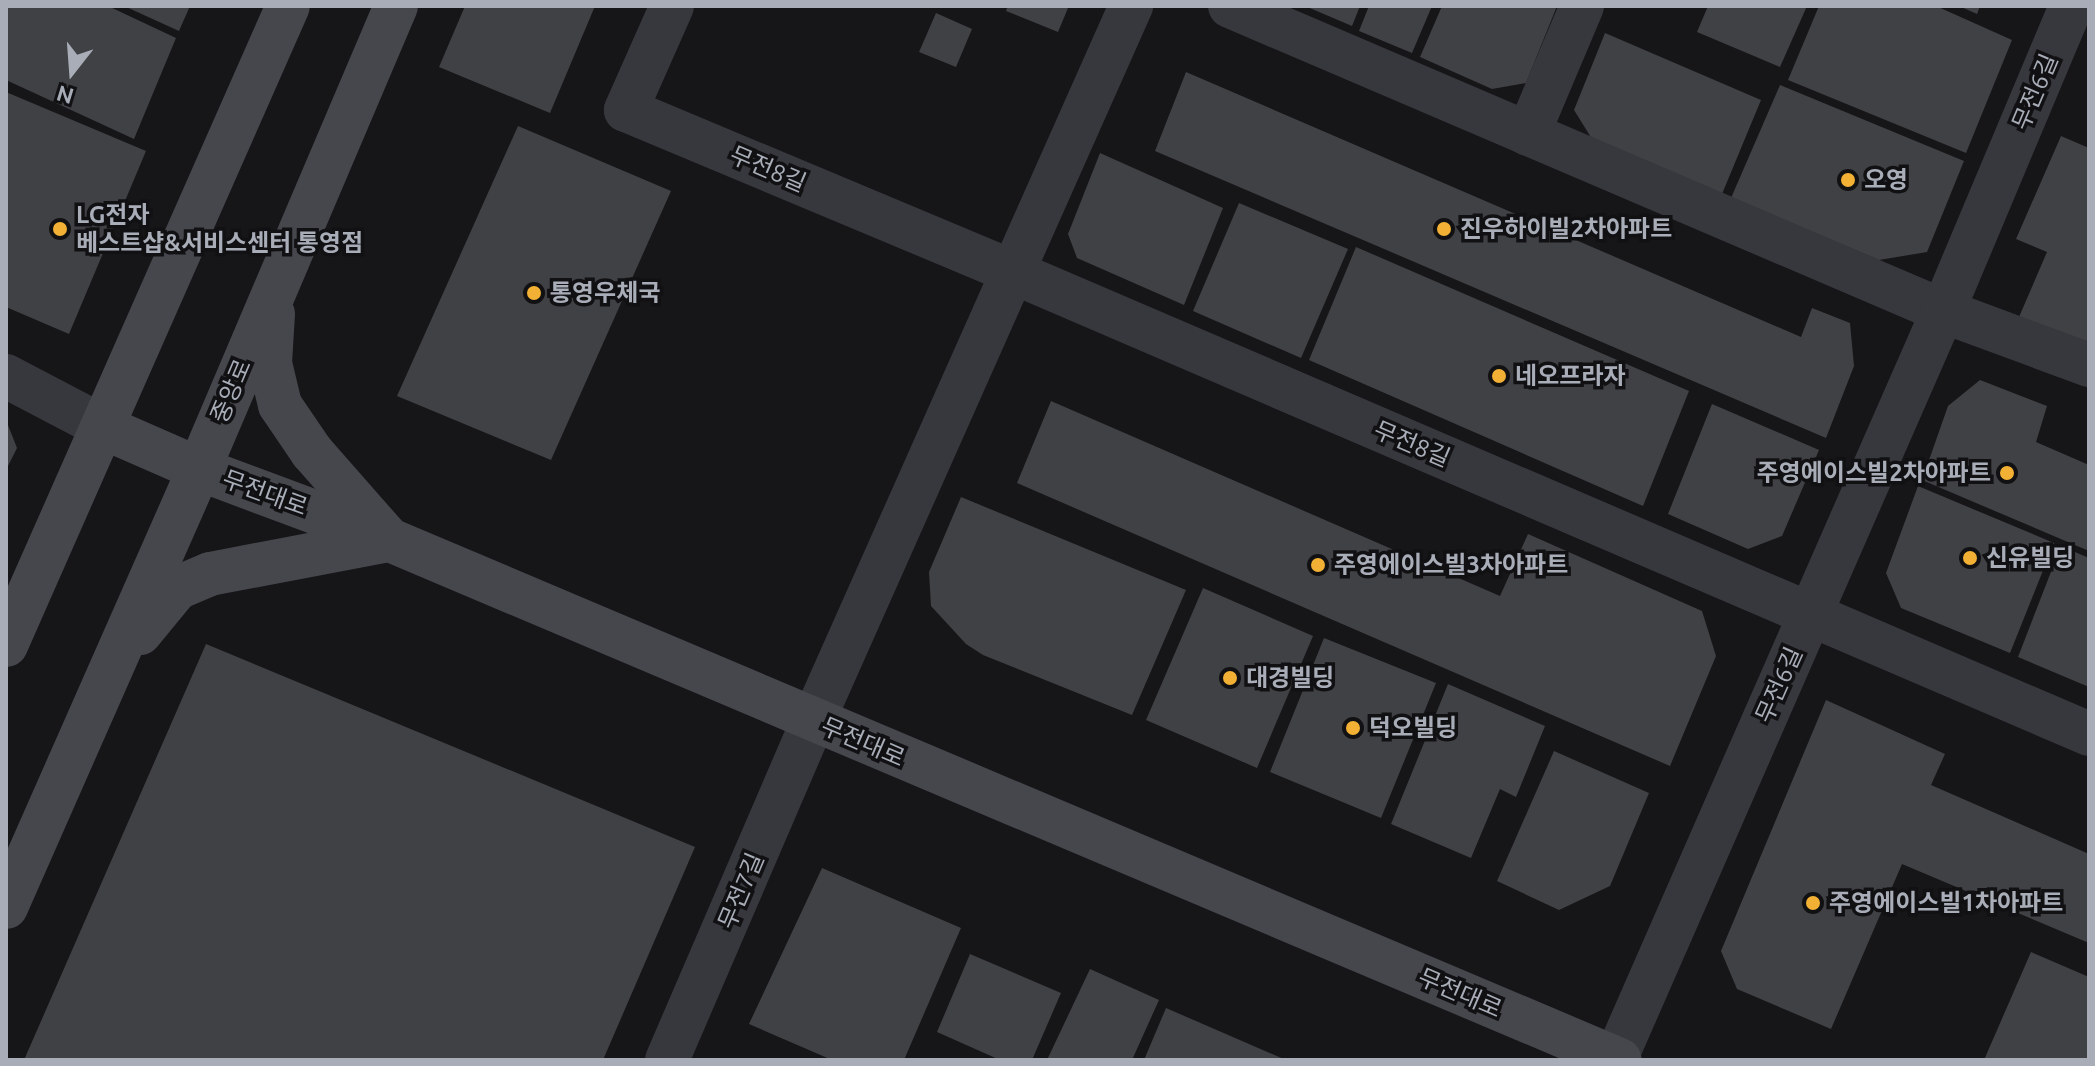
<!DOCTYPE html>
<meta charset="utf-8">
<style>
body{margin:0}
#map{position:relative;width:2095px;height:1066px;overflow:hidden;background:#161618;font-family:Ubuntu,"Noto Sans KR",sans-serif}
div>[style]{position:absolute}
.building>*{inset:0;background:#404145}
.street>*{height:44px;margin:-22px;padding:0 22px;transform-origin:22px;border-radius:22px;background:#37383d}
.secondary>*{height:44px;margin:-22px;padding:0 22px;transform-origin:22px;border-radius:22px;background:#45474d}
.dots>*{width:22px;height:22px;translate:-50% -50%;box-sizing:border-box;border:4px solid #111113;border-radius:50%}
span{translate:-50% -50%;white-space:nowrap;text-align:center;line-height:1.15;-webkit-text-stroke:7px #111113;paint-order:stroke}
.street-label{font-size:24px;color:#a8adb8}
.poi-label{font-size:24px;color:#a8adb8;font-weight:700}
.left{translate:0 -50%;text-align:left}
.right{translate:-100% -50%;text-align:right}
.frame{position:absolute;inset:0;border:8px solid #a8adb8;pointer-events:none}
.north{position:absolute;left:32px;top:32px;width:80px;height:80px;-webkit-text-stroke:6px #111113;paint-order:stroke;rotate:197deg;font-size:22px;font-weight:700;line-height:32px;text-align:center;color:#a8adb8}
.north::after{content:'';display:block;margin:auto;width:28px;height:36px;background:#a8adb8;clip-path:polygon(50% 0,100% 100%,50% 72%,0 100%)}
</style>
<div id="map">
<div class="building">
<i style="clip-path:polygon(6px 6px,108px 6px,176px 38px,134px 139px,6px 80px)"></i>
<i style="clip-path:polygon(124px 6px,190px 6px,179px 31px)"></i>
<i style="clip-path:polygon(465px 6px,595px 6px,550px 113px,439px 67px)"></i>
<i style="clip-path:polygon(1008px 6px,1062px 6px,1068px 8px,1058px 32px,1006px 11px)"></i>
<i style="clip-path:polygon(1305px 6px,1360px 6px,1352px 26px)"></i>
<i style="clip-path:polygon(1369px 6px,1432px 6px,1412px 53px,1359px 31px)"></i>
<i style="clip-path:polygon(1442px 6px,1557px 6px,1526px 83px,1492px 89px,1420px 57px)"></i>
<i style="clip-path:polygon(1708px 6px,1807px 6px,1780px 67px,1697px 32px)"></i>
<i style="clip-path:polygon(1819px 6px,1936px 6px,2012px 40px,1966px 153px,1788px 80px)"></i>
<i style="clip-path:polygon(1959px 6px,1980px 6px,1977px 14px)"></i>
<i style="clip-path:polygon(936px 13px,972px 29px,956px 67px,919px 52px)"></i>
<i style="clip-path:polygon(1605px 33px,1761px 100px,1722px 194px,1592px 139px,1574px 110px)"></i>
<i style="clip-path:polygon(1186px 72px,1801px 337px,1812px 308px,1850px 323px,1854px 366px,1826px 438px,1155px 151px)"></i>
<i style="clip-path:polygon(1780px 85px,1964px 161px,1927px 252px,1879px 260px,1731px 198px)"></i>
<i style="clip-path:polygon(6px 92px,146px 151px,69px 334px,6px 307px)"></i>
<i style="clip-path:polygon(518px 126px,671px 191px,551px 460px,397px 396px)"></i>
<i style="clip-path:polygon(2061px 136px,2089px 148px,2089px 347px,2019px 317px,2047px 252px,2016px 239px)"></i>
<i style="clip-path:polygon(1100px 153px,1223px 208px,1184px 305px,1077px 258px,1068px 234px)"></i>
<i style="clip-path:polygon(1239px 203px,1348px 249px,1301px 358px,1193px 311px)"></i>
<i style="clip-path:polygon(1356px 247px,1689px 391px,1643px 506px,1309px 360px)"></i>
<i style="clip-path:polygon(1980px 380px,2047px 406px,2036px 442px,2089px 465px,2089px 551px,1922px 480px,1948px 406px)"></i>
<i style="clip-path:polygon(1051px 401px,1500px 596px,1528px 534px,1702px 611px,1716px 656px,1670px 766px,1017px 483px)"></i>
<i style="clip-path:polygon(1712px 404px,1819px 450px,1782px 536px,1748px 549px,1668px 514px)"></i>
<i style="clip-path:polygon(6px 420px,17px 448px,6px 470px)"></i>
<i style="clip-path:polygon(1918px 486px,2054px 543px,2010px 653px,1901px 608px,1886px 573px)"></i>
<i style="clip-path:polygon(961px 497px,1186px 590px,1132px 715px,983px 655px,966px 644px,931px 606px,929px 572px)"></i>
<i style="clip-path:polygon(2061px 546px,2089px 558px,2089px 687px,2018px 657px)"></i>
<i style="clip-path:polygon(1203px 588px,1313px 636px,1257px 768px,1146px 720px)"></i>
<i style="clip-path:polygon(1324px 638px,1436px 683px,1381px 818px,1270px 772px)"></i>
<i style="clip-path:polygon(206px 644px,695px 847px,603px 1060px,24px 1060px)"></i>
<i style="clip-path:polygon(1448px 684px,1545px 726px,1516px 797px,1500px 789px,1471px 858px,1391px 824px)"></i>
<i style="clip-path:polygon(1826px 700px,1945px 754px,1931px 785px,2089px 854px,2089px 943px,1902px 864px,1831px 1029px,1737px 989px,1721px 951px)"></i>
<i style="clip-path:polygon(1554px 751px,1649px 793px,1610px 886px,1559px 910px,1497px 881px)"></i>
<i style="clip-path:polygon(822px 868px,961px 928px,904px 1060px,832px 1060px,749px 1024px)"></i>
<i style="clip-path:polygon(2031px 952px,2089px 977px,2089px 1060px,1984px 1060px)"></i>
<i style="clip-path:polygon(970px 954px,1061px 993px,1032px 1060px,1000px 1060px,937px 1032px)"></i>
<i style="clip-path:polygon(1090px 969px,1159px 1000px,1132px 1060px,1047px 1060px)"></i>
<i style="clip-path:polygon(1166px 1008px,1286px 1060px,1144px 1060px)"></i>
</div>
<div class="street">
<i style="left:672px;top:6px;width:114px;rotate:113.9deg"></i>
<i style="left:626px;top:110px;width:422px;rotate:22.7deg"></i>
<i style="left:1015px;top:273px;width:1169px;rotate:23.23deg"></i>
<i style="left:1230px;top:6px;width:775px;rotate:23.16deg"></i>
<i style="left:1943px;top:311px;width:156px;rotate:20.3deg"></i>
<i style="left:1528px;top:134px;width:139px;rotate:-67.1deg"></i>
<i style="left:6px;top:376px;width:112px;rotate:27.7deg"></i>
<i style="left:667px;top:1060px;width:369px;rotate:-66.7deg"></i>
<i style="left:813px;top:721px;width:783px;rotate:-66.02deg"></i>
<i style="left:1615px;top:1060px;width:818px;rotate:-66.35deg"></i>
<i style="left:1943px;top:311px;width:331px;rotate:-67.2deg"></i>
</div>
<div class="secondary">
<i style="left:273px;top:314px;width:49px;rotate:93.5deg"></i>
<i style="left:270px;top:363px;width:43px;rotate:76.6deg"></i>
<i style="left:280px;top:405px;width:57px;rotate:55.8deg"></i>
<i style="left:312px;top:452px;width:111px;rotate:48.7deg"></i>
<i style="left:105px;top:428px;width:103px;rotate:23.6deg"></i>
<i style="left:199px;top:469px;width:204px;rotate:20.4deg"></i>
<i style="left:390px;top:540px;width:1335px;rotate:22.92deg"></i>
<i style="left:140px;top:633px;width:58px;rotate:-50.6deg"></i>
<i style="left:177px;top:588px;width:36px;rotate:-23deg"></i>
<i style="left:210px;top:574px;width:181px;rotate:-10.8deg"></i>
<i style="left:6px;top:645px;width:698px;rotate:-66.19deg"></i>
<i style="left:6px;top:907px;width:479px;rotate:-66.2deg"></i>
<i style="left:199px;top:469px;width:503px;rotate:-66.95deg"></i>
</div>
<div class="dots">
<i style="left:1848px;top:180px;background:#f2b134"></i>
<i style="left:60px;top:229px;background:#f2b134"></i>
<i style="left:1444px;top:229px;background:#f2b134"></i>
<i style="left:534px;top:293px;background:#f2b134"></i>
<i style="left:1499px;top:376px;background:#f2b134"></i>
<i style="left:2007px;top:473px;background:#f2b134"></i>
<i style="left:1970px;top:558px;background:#f2b134"></i>
<i style="left:1318px;top:565px;background:#f2b134"></i>
<i style="left:1230px;top:678px;background:#f2b134"></i>
<i style="left:1353px;top:728px;background:#f2b134"></i>
<i style="left:1813px;top:903px;background:#f2b134"></i>
</div>
<div class="street-label">
<span style="left:2035px;top:92px;rotate:-67deg">무전6길</span>
<span style="left:768px;top:169px;rotate:23deg">무전8길</span>
<span style="left:231px;top:391px;rotate:-67deg">중앙로</span>
<span style="left:1412px;top:444px;rotate:23deg">무전8길</span>
<span style="left:265px;top:493px;rotate:20deg">무전대로</span>
<span style="left:1779px;top:685px;rotate:-66deg">무전6길</span>
<span style="left:863px;top:742px;rotate:23deg">무전대로</span>
<span style="left:741px;top:891px;rotate:-67deg">무전7길</span>
<span style="left:1460px;top:993px;rotate:23deg">무전대로</span>
</div>
<div class="poi-label">
<span class="left" style="left:1864px;top:180px">오영</span>
<span class="left" style="left:76px;top:229px">LG전자<br>베스트샵&amp;서비스센터 통영점</span>
<span class="left" style="left:1460px;top:229px">진우하이빌2차아파트</span>
<span class="left" style="left:550px;top:293px">통영우체국</span>
<span class="left" style="left:1515px;top:376px">네오프라자</span>
<span class="right" style="left:1991px;top:473px">주영에이스빌2차아파트</span>
<span class="left" style="left:1986px;top:558px">신유빌딩</span>
<span class="left" style="left:1334px;top:565px">주영에이스빌3차아파트</span>
<span class="left" style="left:1246px;top:678px">대경빌딩</span>
<span class="left" style="left:1369px;top:728px">덕오빌딩</span>
<span class="left" style="left:1829px;top:903px">주영에이스빌1차아파트</span>
</div>
<div class="frame"></div>
<div class="north">N</div>
</div>
